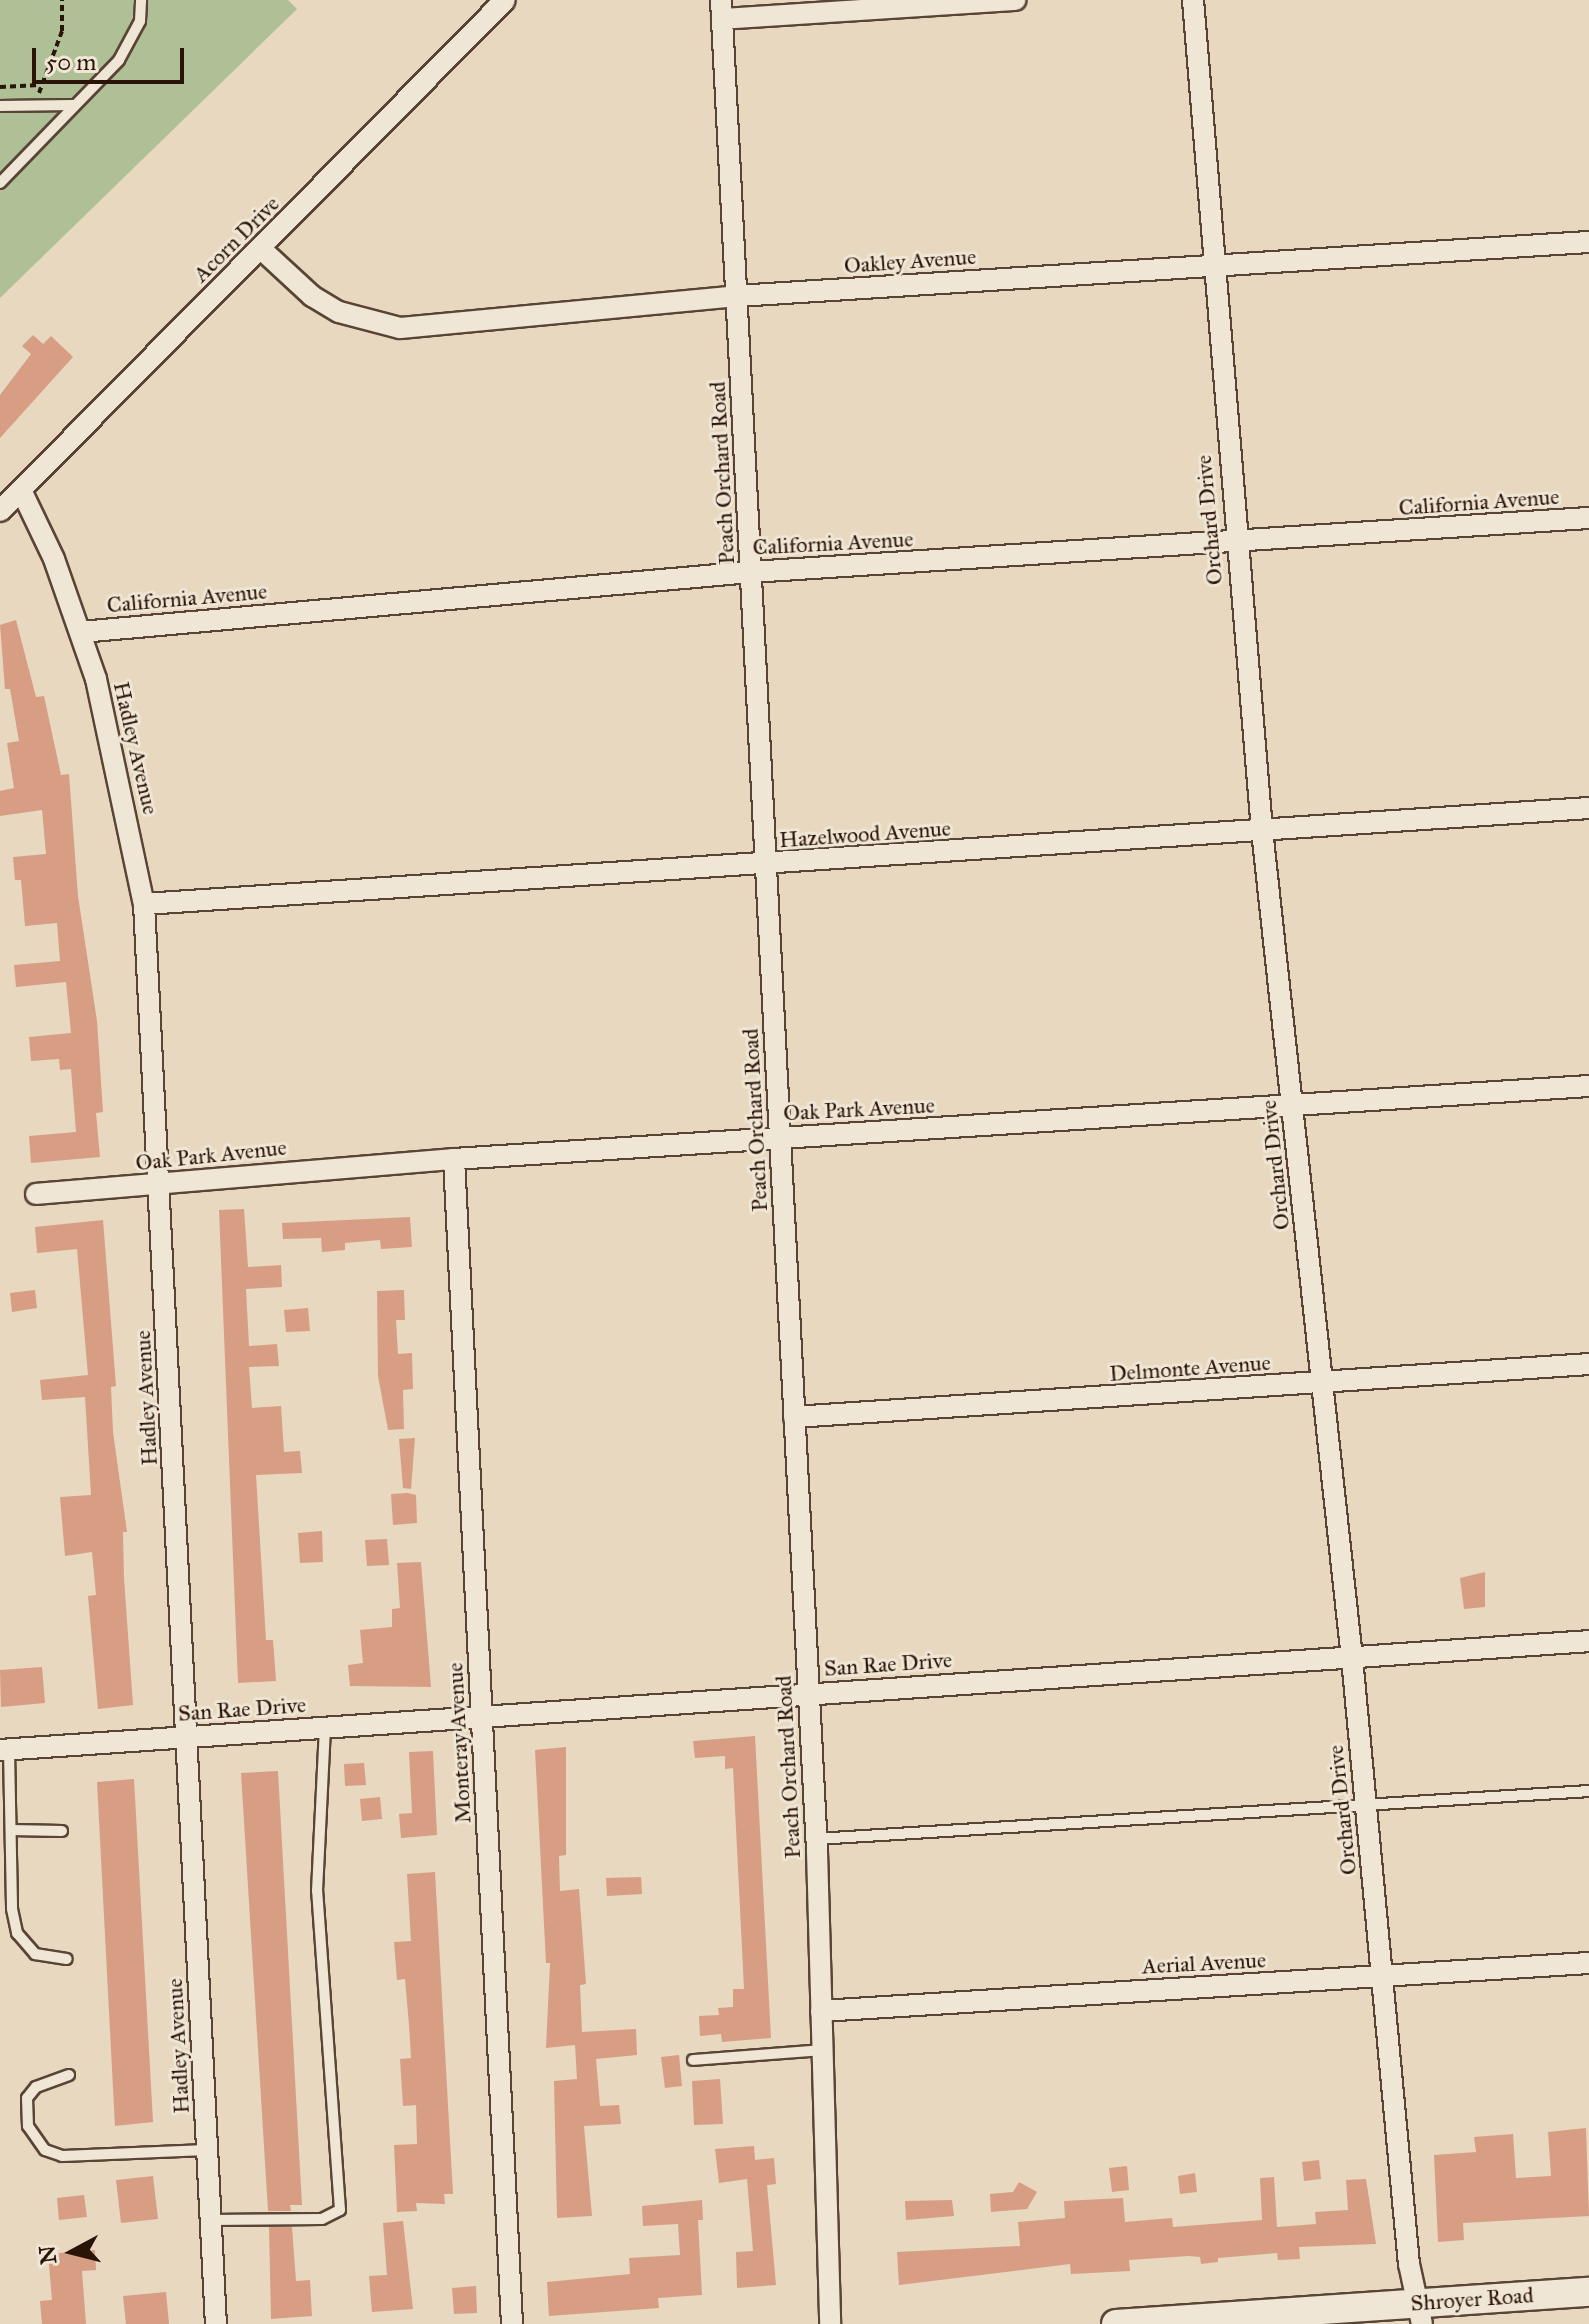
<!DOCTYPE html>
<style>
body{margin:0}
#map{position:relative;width:1589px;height:2324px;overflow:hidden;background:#e7d8bf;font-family:"IM FELL Great Primer",serif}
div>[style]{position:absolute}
.green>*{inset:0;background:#afc097}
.building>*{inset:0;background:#d79e84}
.path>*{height:4px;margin-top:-2px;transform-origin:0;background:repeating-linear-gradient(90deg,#2a1307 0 6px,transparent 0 10px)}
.roads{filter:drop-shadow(2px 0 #594435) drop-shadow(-2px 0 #594435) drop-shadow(0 2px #594435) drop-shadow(0 -2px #594435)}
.service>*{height:10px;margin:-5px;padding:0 5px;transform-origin:5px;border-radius:5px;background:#efe6d5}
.minor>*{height:20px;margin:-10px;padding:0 10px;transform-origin:10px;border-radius:10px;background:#efe6d5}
.secondary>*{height:28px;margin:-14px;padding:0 14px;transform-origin:14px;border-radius:14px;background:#efe6d5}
span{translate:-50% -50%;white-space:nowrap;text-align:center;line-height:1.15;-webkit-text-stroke:6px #efe6d5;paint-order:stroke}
.street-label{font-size:22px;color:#2a1307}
.north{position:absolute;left:32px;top:2212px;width:80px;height:80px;-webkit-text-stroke:6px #efe6d5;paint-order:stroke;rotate:263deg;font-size:22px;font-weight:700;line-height:32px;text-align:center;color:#2a1307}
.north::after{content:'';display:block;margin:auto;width:28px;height:36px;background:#2a1307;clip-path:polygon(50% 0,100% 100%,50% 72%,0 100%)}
.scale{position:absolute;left:32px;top:48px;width:152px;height:36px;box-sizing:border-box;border:4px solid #2a1307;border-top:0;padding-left:10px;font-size:24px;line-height:28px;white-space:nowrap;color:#2a1307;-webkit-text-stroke:6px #efe6d5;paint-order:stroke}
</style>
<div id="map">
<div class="green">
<i style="clip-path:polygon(0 0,288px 0,297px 9px,0 298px)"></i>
</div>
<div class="building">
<i style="clip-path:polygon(33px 335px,43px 344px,51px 336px,73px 357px,0 438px,0 395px,31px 354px,22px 346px)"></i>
<i style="clip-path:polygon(16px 620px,36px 697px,44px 696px,61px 775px,69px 774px,78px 896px,97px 1021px,103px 1112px,96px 1113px,100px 1157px,31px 1163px,29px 1136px,76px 1132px,71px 1069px,60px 1070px,59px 1059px,31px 1061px,29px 1037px,71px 1033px,66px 982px,16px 987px,14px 965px,60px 961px,57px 923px,25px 926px,21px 880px,15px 880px,13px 857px,46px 854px,42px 810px,0 816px,0 791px,14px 788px,7px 743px,19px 741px,10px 689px,5px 689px,0 625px)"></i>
<i style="clip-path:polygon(244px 1209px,248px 1267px,281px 1265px,282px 1287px,246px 1289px,249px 1346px,277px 1344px,279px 1366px,249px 1367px,252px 1408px,281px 1406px,284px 1452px,300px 1451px,302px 1473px,256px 1475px,266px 1640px,273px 1640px,276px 1681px,238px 1683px,219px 1210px)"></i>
<i style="clip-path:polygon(410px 1217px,412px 1247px,381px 1249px,380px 1240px,345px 1243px,345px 1250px,322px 1252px,321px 1238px,283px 1239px,282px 1223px)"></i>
<i style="clip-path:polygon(103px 1220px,116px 1386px,111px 1387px,113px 1432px,127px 1532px,123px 1532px,124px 1578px,133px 1705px,98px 1709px,88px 1596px,96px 1595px,92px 1552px,65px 1556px,60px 1497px,91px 1495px,85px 1397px,42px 1400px,40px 1380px,88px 1375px,77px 1249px,37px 1253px,35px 1227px)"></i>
<i style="clip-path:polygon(35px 1290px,37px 1308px,12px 1312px,10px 1293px)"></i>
<i style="clip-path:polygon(404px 1290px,405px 1320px,396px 1320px,398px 1354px,412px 1353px,413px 1389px,403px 1390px,404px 1429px,388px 1430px,378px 1376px,377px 1291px)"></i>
<i style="clip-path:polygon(308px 1308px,310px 1331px,286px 1332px,284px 1310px)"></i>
<i style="clip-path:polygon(415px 1438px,411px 1489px,403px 1488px,399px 1439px)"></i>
<i style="clip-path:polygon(408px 1493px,416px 1495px,417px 1523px,393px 1525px,391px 1494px)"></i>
<i style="clip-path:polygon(322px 1531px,323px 1562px,300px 1563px,298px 1533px)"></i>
<i style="clip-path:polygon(387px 1539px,389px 1565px,367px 1566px,365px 1540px)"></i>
<i style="clip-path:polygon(421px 1562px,431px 1687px,350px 1686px,348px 1665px,363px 1663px,360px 1630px,392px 1627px,392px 1609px,400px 1608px,397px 1563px)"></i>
<i style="clip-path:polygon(1485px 1572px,1485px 1607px,1464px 1609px,1460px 1578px)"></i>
<i style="clip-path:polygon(42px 1667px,45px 1703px,1px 1707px,0 1670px)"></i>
<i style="clip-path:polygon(755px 1736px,771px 2038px,722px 2042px,721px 2034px,700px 2036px,699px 2016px,719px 2015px,718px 2008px,733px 2007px,733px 1989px,744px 1989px,733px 1768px,725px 1769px,725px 1756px,695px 1758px,693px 1741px)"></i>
<i style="clip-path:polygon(566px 1747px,566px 1855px,559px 1856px,560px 1891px,579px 1889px,586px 1984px,580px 1985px,582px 2032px,636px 2029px,637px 2055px,596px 2059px,600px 2106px,619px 2105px,621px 2124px,584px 2126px,592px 2216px,557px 2218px,554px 2081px,577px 2079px,575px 2045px,546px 2048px,550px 1963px,546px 1963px,535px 1750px)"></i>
<i style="clip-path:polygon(433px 1751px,437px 1835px,401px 1838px,399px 1814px,412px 1813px,409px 1752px)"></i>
<i style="clip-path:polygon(364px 1763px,366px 1785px,345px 1786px,344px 1764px)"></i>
<i style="clip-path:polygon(278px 1771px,302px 2205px,290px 2205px,291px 2211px,268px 2211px,241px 1773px)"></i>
<i style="clip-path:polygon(134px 1779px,153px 2122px,115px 2126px,97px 1782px)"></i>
<i style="clip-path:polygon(380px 1797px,382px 1819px,362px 1821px,360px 1799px)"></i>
<i style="clip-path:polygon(435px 1872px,453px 2194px,444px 2194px,445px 2204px,416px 2203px,417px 2211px,397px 2212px,394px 2145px,417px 2144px,416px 2105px,403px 2106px,400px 2059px,411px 2058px,409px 2025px,405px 1979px,397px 1980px,394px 1942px,411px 1941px,407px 1874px)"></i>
<i style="clip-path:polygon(641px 1877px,642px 1894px,607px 1896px,606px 1878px)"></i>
<i style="clip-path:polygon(679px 2055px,682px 2086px,665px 2088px,661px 2057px)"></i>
<i style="clip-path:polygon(720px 2079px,723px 2124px,694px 2125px,692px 2081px)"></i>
<i style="clip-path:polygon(1586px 2128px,1589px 2216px,1463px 2223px,1464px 2240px,1438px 2242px,1434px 2155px,1476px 2152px,1474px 2137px,1513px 2134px,1516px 2178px,1551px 2176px,1548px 2132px)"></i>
<i style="clip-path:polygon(754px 2146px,755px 2160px,774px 2158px,776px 2184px,767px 2185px,776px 2285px,737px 2288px,736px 2252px,753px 2251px,747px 2179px,719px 2183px,715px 2149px)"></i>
<i style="clip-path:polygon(1319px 2160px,1321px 2179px,1304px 2181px,1302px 2162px)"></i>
<i style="clip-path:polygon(1127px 2166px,1129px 2190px,1112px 2192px,1109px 2168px)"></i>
<i style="clip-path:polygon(1195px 2173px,1197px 2192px,1180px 2194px,1178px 2176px)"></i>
<i style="clip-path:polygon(153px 2176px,158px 2219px,121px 2223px,116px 2180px)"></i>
<i style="clip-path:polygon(1274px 2177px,1277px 2227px,1316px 2224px,1315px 2212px,1348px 2210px,1346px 2180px,1366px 2179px,1376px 2244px,1299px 2247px,1300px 2259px,1278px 2260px,1277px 2253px,1218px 2258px,1218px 2262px,1201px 2264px,1200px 2257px,1189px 2256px,1129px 2260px,1130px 2271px,1071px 2274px,1070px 2264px,899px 2285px,897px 2252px,1020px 2246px,1018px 2222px,1065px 2218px,1064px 2201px,1123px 2198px,1125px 2222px,1172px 2218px,1173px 2227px,1262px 2220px,1260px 2178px)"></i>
<i style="clip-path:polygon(1019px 2182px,1037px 2192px,1027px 2209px,991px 2212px,990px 2194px,1013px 2192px)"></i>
<i style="clip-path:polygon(84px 2195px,87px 2217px,59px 2220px,57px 2198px)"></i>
<i style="clip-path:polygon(702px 2200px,703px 2220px,698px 2220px,702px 2295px,658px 2298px,659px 2308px,549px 2316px,547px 2282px,630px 2274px,629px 2258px,680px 2255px,678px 2224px,643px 2226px,642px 2206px)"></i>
<i style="clip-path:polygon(952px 2200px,954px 2216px,906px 2220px,905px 2201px)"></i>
<i style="clip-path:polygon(403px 2221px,413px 2309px,372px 2312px,369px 2276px,387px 2275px,383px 2223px)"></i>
<i style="clip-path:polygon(269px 2227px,292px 2227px,296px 2281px,310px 2280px,312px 2316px,271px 2319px)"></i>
<i style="clip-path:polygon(95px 2250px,96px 2270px,82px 2271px,86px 2324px,42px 2324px,40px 2301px,52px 2300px,48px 2254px)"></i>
<i style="clip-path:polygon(476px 2286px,477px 2313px,454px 2314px,452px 2288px)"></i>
<i style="clip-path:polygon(166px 2292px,169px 2324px,126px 2324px,123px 2296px)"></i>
</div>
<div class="path">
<i style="left:0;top:87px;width:40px;rotate:-2.9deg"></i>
<i style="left:39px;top:93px;width:66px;rotate:-69.6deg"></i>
<i style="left:62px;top:31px;width:31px;rotate:-90deg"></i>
</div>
<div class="roads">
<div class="service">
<i style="left:0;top:106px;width:73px;rotate:-0.8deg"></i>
<i style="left:0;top:183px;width:171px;rotate:-45.9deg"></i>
<i style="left:119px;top:60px;width:44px;rotate:-61.7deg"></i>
<i style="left:140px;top:21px;width:21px;rotate:-87deg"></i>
<i style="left:9px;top:1750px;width:159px;rotate:88.9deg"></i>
<i style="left:12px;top:1909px;width:25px;rotate:78deg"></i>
<i style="left:17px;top:1933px;width:28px;rotate:49deg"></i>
<i style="left:35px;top:1954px;width:32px;rotate:9deg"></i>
<i style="left:11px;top:1830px;width:51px;rotate:1.1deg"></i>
<i style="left:816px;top:1839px;width:774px;rotate:-3.55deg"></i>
<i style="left:693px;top:2060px;width:129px;rotate:-4.4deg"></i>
<i style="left:69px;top:2075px;width:35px;rotate:160deg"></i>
<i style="left:36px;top:2087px;width:14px;rotate:129deg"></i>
<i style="left:27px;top:2098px;width:28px;rotate:88deg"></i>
<i style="left:28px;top:2126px;width:29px;rotate:55deg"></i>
<i style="left:45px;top:2150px;width:18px;rotate:19deg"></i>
<i style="left:62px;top:2156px;width:145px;rotate:-2.4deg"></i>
<i style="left:210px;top:2220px;width:112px;rotate:-0.5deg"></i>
<i style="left:322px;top:2219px;width:20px;rotate:-27deg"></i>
<i style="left:340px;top:2210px;width:320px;rotate:-94.1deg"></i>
<i style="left:317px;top:1891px;width:164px;rotate:-87.2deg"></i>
</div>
<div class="minor">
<i style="left:721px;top:0;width:1853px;rotate:87.03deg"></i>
<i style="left:817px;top:1851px;width:473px;rotate:88.4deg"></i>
<i style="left:1193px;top:0;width:833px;rotate:85.25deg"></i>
<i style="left:1262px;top:830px;width:833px;rotate:83.8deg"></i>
<i style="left:1352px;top:1658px;width:609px;rotate:84.63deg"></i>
<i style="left:1409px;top:2264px;width:61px;rotate:77.8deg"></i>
<i style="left:722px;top:19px;width:294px;rotate:-3.7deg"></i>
<i style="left:260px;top:248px;width:71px;rotate:42.7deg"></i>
<i style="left:312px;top:296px;width:31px;rotate:31deg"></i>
<i style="left:339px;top:312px;width:63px;rotate:14.7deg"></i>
<i style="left:400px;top:328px;width:339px;rotate:-5.4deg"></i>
<i style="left:737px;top:296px;width:854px;rotate:-3.63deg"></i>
<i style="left:21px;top:490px;width:76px;rotate:64.4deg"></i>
<i style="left:54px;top:559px;width:127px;rotate:70.7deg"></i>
<i style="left:96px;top:679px;width:230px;rotate:78deg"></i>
<i style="left:144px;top:904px;width:1422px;rotate:87.1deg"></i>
<i style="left:0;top:511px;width:718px;rotate:-45.34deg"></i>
<i style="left:81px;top:632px;width:673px;rotate:-5.12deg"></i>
<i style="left:751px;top:572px;width:840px;rotate:-3.69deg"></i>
<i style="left:144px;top:904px;width:1448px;rotate:-3.8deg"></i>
<i style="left:454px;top:1159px;width:1166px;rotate:87.15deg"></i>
<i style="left:36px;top:1194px;width:419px;rotate:-4.8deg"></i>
<i style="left:454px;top:1159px;width:1137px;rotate:-3.68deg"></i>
<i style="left:794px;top:1417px;width:797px;rotate:-3.81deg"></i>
<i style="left:0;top:1750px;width:1593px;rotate:-3.92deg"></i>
<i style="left:821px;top:2011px;width:769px;rotate:-3.58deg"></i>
</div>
<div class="secondary">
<i style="left:1116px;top:2324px;width:474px;rotate:-3.9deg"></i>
</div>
</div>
<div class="street-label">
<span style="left:236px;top:239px;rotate:-45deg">Acorn Drive</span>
<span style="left:910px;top:261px;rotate:-4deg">Oakley Avenue</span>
<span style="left:722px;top:473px;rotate:-93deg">Peach Orchard Road</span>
<span style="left:1479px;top:502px;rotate:-4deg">California Avenue</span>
<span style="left:1209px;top:520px;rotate:-95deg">Orchard Drive</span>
<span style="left:833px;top:543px;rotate:-3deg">California Avenue</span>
<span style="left:187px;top:598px;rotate:-5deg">California Avenue</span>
<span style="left:136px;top:748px;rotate:77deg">Hadley Avenue</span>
<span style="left:865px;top:834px;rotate:-4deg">Hazelwood Avenue</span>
<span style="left:859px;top:1109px;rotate:-3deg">Oak Park Avenue</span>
<span style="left:755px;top:1120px;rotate:-93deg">Peach Orchard Road</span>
<span style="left:211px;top:1155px;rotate:-6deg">Oak Park Avenue</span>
<span style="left:1275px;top:1165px;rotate:-96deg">Orchard Drive</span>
<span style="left:1190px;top:1368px;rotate:-4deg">Delmonte Avenue</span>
<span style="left:146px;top:1398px;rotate:-93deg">Hadley Avenue</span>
<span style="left:888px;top:1664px;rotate:-4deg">San Rae Drive</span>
<span style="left:242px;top:1709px;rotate:-4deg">San Rae Drive</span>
<span style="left:459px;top:1743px;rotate:-93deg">Monteray Avenue</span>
<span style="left:788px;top:1767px;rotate:-93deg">Peach Orchard Road</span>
<span style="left:1342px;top:1810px;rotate:-96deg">Orchard Drive</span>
<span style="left:1204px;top:1963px;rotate:-3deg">Aerial Avenue</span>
<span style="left:178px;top:2046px;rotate:-93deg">Hadley Avenue</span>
<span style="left:1472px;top:2299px;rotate:-4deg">Shroyer Road</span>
</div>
<div class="north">N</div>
<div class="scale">50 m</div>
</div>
